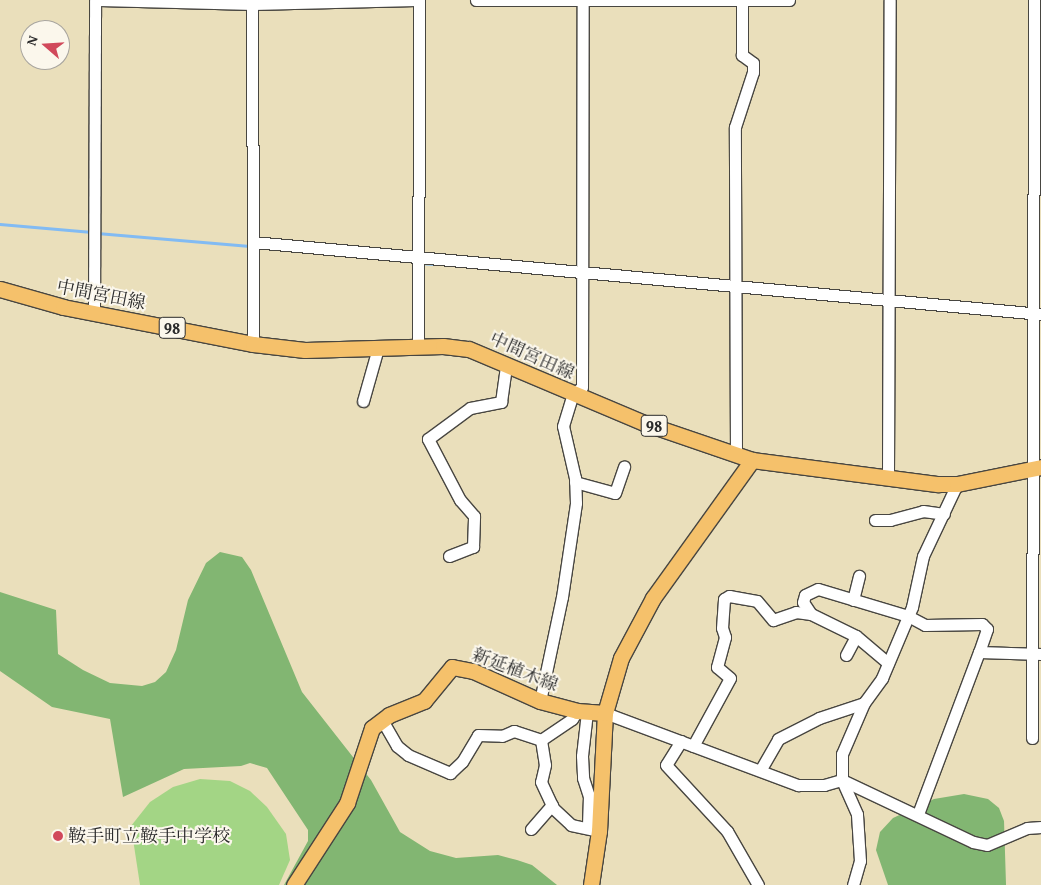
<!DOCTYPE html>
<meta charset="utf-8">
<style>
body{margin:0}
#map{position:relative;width:1041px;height:885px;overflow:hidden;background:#eadfbb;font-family:"Gentium Book Plus","Noto Serif JP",serif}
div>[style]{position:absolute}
.green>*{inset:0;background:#a3d585}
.forest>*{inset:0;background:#82b672}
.stream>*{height:2.5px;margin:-1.25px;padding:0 1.25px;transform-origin:1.25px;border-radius:1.25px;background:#82bbf3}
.roads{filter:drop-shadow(1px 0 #484641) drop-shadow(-1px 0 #484641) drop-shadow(0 1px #484641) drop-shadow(0 -1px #484641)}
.minor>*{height:11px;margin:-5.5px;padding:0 5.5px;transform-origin:5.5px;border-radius:5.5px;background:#fff}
.major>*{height:15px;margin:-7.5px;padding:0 7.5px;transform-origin:7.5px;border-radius:7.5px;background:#f5c16b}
.dots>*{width:14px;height:14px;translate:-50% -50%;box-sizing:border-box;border:2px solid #fbf7ec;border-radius:50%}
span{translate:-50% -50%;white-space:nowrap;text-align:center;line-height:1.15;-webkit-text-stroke:4px #fbf7ec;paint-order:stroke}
.shield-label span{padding:1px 4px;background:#fbf7ec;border:1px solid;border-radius:4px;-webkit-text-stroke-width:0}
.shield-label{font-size:16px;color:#2b2b2b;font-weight:700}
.street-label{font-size:18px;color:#2b2b2b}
.poi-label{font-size:18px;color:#2b2b2b}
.left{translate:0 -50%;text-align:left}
.north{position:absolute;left:20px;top:20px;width:50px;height:50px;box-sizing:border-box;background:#fbf7ec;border:1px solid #a8a59f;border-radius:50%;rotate:289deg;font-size:14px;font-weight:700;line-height:20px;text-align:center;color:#2b2b2b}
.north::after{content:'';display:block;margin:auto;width:18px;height:22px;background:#d1495b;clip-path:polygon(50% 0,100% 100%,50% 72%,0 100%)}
</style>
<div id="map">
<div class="green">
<i style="clip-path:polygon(200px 779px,230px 781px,250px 791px,267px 807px,286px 834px,290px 860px,279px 885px,140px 885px,131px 826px,150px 802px,173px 787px)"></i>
</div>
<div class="forest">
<i style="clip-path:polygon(220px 552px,242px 557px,251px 570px,302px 692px,371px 780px,400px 832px,430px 851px,456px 858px,498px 855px,517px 860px,532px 865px,557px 885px,284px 885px,308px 841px,308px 830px,267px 768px,250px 763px,241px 766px,184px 769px,123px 797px,110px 719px,52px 707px,0 671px,0 592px,56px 610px,58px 654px,83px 670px,110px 683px,142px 686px,155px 682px,166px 672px,176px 650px,188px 600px,206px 563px)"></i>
<i style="clip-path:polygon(964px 794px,988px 799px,999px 808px,1004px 821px,1006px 885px,888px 885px,876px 850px,880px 832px,893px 818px,934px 799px)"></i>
</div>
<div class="stream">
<i style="left:0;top:224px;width:92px;rotate:5deg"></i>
<i style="left:97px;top:233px;width:153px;rotate:4.9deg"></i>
<i style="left:420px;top:263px;width:15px;rotate:4deg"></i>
</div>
<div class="roads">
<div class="minor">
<i style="left:99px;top:0;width:154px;rotate:1.5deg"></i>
<i style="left:253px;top:4px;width:163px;rotate:-1.4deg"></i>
<i style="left:252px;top:0;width:344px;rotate:89.8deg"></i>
<i style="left:476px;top:0;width:313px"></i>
<i style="left:253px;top:242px;width:791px;rotate:5.22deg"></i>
<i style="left:94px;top:313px;width:313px;rotate:-89.8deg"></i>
<i style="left:418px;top:347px;width:347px;rotate:-89.8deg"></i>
<i style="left:363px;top:401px;width:55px;rotate:-74.2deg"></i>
<i style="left:736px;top:454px;width:327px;rotate:-90.2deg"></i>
<i style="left:735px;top:127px;width:58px;rotate:-71.9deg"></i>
<i style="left:753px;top:72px;width:9px;rotate:-90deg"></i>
<i style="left:753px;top:63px;width:14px;rotate:-144deg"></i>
<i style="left:742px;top:55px;width:55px;rotate:-90deg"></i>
<i style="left:888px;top:476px;width:476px;rotate:-89.8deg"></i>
<i style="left:575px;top:482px;width:41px;rotate:15.4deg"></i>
<i style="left:615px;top:493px;width:28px;rotate:-71deg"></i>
<i style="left:875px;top:520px;width:15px"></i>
<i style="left:890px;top:520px;width:34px;rotate:-15deg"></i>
<i style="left:923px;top:511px;width:21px;rotate:8deg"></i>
<i style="left:449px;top:556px;width:26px;rotate:-21deg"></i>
<i style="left:473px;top:547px;width:31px;rotate:-88deg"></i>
<i style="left:474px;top:516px;width:21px;rotate:-131deg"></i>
<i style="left:460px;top:500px;width:69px;rotate:-117.7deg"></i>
<i style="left:428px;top:439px;width:52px;rotate:-36.4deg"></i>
<i style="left:470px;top:408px;width:32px;rotate:-11deg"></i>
<i style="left:501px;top:402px;width:37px;rotate:-82deg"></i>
<i style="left:853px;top:600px;width:25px;rotate:-76deg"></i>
<i style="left:811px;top:614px;width:14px;rotate:-124deg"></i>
<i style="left:803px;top:602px;width:7px;rotate:-74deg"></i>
<i style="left:805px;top:595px;width:14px;rotate:-25deg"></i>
<i style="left:818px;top:589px;width:94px;rotate:16.7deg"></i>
<i style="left:908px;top:616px;width:19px;rotate:28deg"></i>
<i style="left:925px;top:625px;width:57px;rotate:-1deg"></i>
<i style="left:982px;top:624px;width:7px;rotate:45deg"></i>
<i style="left:987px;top:629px;width:24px;rotate:109deg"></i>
<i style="left:846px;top:655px;width:21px;rotate:-62deg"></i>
<i style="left:540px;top:701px;width:106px;rotate:-78.1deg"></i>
<i style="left:562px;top:597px;width:95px;rotate:-81.5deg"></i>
<i style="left:576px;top:503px;width:25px;rotate:-92deg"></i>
<i style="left:575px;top:478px;width:53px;rotate:-103deg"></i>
<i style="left:563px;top:426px;width:34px;rotate:-73deg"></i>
<i style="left:573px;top:394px;width:11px;rotate:-38deg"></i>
<i style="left:582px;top:387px;width:387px;rotate:-89.9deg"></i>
<i style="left:587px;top:712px;width:44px;rotate:96.5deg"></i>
<i style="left:582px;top:756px;width:22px;rotate:87deg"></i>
<i style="left:583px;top:778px;width:19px;rotate:72deg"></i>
<i style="left:589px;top:796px;width:32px;rotate:92deg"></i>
<i style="left:605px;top:713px;width:206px;rotate:20.5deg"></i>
<i style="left:798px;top:785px;width:26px"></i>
<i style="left:824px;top:785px;width:19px;rotate:-16deg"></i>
<i style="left:842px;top:780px;width:145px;rotate:25.3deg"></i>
<i style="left:973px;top:842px;width:14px;rotate:12deg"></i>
<i style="left:987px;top:845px;width:43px;rotate:-23deg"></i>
<i style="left:1027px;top:828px;width:14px;rotate:-4deg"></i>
<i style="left:382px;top:720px;width:30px;rotate:60deg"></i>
<i style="left:397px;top:746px;width:14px;rotate:39deg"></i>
<i style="left:408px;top:755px;width:46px;rotate:23.2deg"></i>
<i style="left:450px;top:773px;width:16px;rotate:-43deg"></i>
<i style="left:462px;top:762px;width:31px;rotate:-59deg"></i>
<i style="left:478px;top:735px;width:24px;rotate:2deg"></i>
<i style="left:502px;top:736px;width:13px;rotate:-23deg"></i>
<i style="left:514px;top:731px;width:28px;rotate:18deg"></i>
<i style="left:541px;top:740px;width:37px;rotate:-34deg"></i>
<i style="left:572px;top:719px;width:9px;rotate:-58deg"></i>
<i style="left:1032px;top:738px;width:738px;rotate:-89.84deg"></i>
<i style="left:541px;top:740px;width:25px;rotate:81deg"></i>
<i style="left:545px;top:765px;width:17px;rotate:103deg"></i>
<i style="left:541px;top:782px;width:29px;rotate:65deg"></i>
<i style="left:553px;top:808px;width:25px;rotate:43deg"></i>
<i style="left:571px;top:825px;width:29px;rotate:12deg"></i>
<i style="left:681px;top:741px;width:28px;rotate:122deg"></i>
<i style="left:666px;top:765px;width:90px;rotate:47.3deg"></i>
<i style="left:727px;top:831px;width:62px;rotate:60.1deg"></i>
<i style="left:693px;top:746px;width:77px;rotate:-61.4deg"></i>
<i style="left:730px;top:678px;width:17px;rotate:-140deg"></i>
<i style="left:717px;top:667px;width:31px;rotate:-75deg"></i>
<i style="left:725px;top:637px;width:9px;rotate:-108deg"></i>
<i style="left:722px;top:628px;width:29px;rotate:-86deg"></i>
<i style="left:724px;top:599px;width:6px;rotate:-31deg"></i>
<i style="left:729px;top:596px;width:28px;rotate:10deg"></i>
<i style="left:757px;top:601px;width:25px;rotate:50deg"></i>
<i style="left:773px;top:620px;width:24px;rotate:-19deg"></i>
<i style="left:796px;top:612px;width:15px;rotate:8deg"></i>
<i style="left:811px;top:614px;width:50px;rotate:26.1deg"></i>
<i style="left:856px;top:636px;width:42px;rotate:40.2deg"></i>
<i style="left:761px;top:769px;width:34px;rotate:-60deg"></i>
<i style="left:778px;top:739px;width:46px;rotate:-27.1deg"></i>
<i style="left:819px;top:718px;width:47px;rotate:-18.4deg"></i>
<i style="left:918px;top:814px;width:173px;rotate:-69.4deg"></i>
<i style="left:979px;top:652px;width:62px;rotate:1.8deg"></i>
<i style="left:531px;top:829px;width:32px;rotate:-49deg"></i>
<i style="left:853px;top:885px;width:25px;rotate:-74deg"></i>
<i style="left:860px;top:861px;width:47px;rotate:-93.7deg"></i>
<i style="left:857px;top:814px;width:37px;rotate:-114deg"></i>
<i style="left:842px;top:780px;width:26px;rotate:-90deg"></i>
<i style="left:842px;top:754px;width:56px;rotate:-66.7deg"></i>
<i style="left:864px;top:703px;width:31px;rotate:-54deg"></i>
<i style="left:882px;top:678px;width:77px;rotate:-67.1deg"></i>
<i style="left:912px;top:607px;width:52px;rotate:-77.8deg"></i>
<i style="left:923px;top:556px;width:80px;rotate:-64.7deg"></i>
</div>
<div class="major">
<i style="left:0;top:289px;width:66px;rotate:15.9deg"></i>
<i style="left:63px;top:307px;width:194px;rotate:11deg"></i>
<i style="left:253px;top:344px;width:52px;rotate:6.6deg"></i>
<i style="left:305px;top:350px;width:138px;rotate:-1.7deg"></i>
<i style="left:443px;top:346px;width:26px;rotate:7deg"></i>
<i style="left:469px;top:349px;width:190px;rotate:22.9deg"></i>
<i style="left:644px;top:423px;width:114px;rotate:18.9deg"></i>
<i style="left:752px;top:460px;width:188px;rotate:7.4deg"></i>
<i style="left:938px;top:484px;width:19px"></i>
<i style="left:957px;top:484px;width:86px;rotate:-11.4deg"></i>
<i style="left:294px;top:885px;width:98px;rotate:-57.1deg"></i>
<i style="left:347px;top:803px;width:79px;rotate:-71.6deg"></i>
<i style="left:372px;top:728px;width:21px;rotate:-37deg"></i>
<i style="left:389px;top:715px;width:38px;rotate:-22deg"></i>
<i style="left:424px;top:701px;width:44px;rotate:-50.5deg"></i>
<i style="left:452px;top:667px;width:21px;rotate:11deg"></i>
<i style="left:473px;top:671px;width:73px;rotate:24.1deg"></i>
<i style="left:540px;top:701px;width:38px;rotate:15deg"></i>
<i style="left:577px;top:711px;width:28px;rotate:4deg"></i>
<i style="left:591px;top:885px;width:55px;rotate:-81.6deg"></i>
<i style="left:599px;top:831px;width:118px;rotate:-87.1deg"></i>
<i style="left:605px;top:713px;width:57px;rotate:-73.8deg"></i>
<i style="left:621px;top:658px;width:68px;rotate:-61.9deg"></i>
<i style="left:653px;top:598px;width:170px;rotate:-54.3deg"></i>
</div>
</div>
<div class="dots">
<i style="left:58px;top:836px;background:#d1495b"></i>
</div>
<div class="shield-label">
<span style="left:172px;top:328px">98</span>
<span style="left:654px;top:426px">98</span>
</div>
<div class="street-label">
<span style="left:101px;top:295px;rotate:11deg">中間宮田線</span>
<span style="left:532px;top:356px;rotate:24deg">中間宮田線</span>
<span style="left:515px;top:670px;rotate:21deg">新延植木線</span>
</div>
<div class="poi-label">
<span class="left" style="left:68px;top:836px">鞍手町立鞍手中学校</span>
</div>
<div class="north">N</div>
</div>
